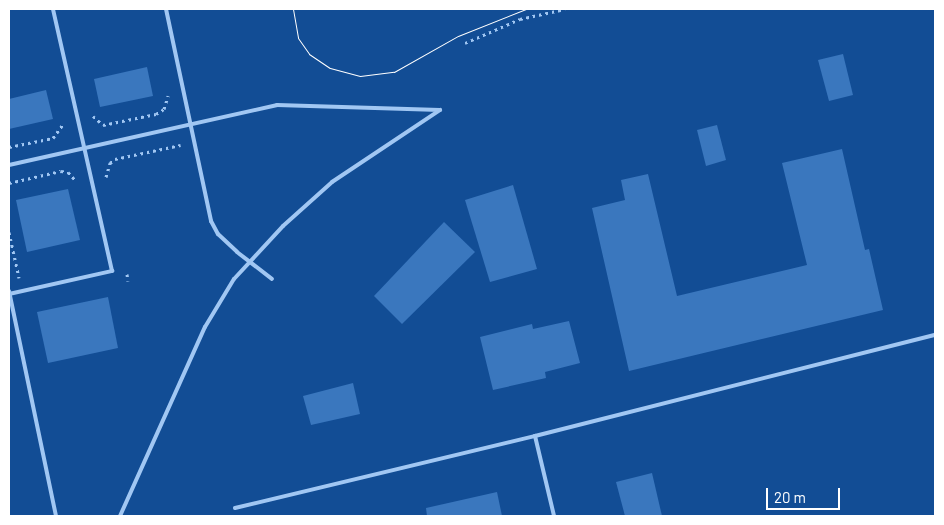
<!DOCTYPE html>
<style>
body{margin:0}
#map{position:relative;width:944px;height:525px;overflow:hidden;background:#124d95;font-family:Barlow,sans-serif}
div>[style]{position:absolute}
.building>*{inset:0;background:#3a77be}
.path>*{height:3px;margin-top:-1.5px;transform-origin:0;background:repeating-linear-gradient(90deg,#a1c7f3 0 2.5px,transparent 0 6.5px)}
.lane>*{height:4px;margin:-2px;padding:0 2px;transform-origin:2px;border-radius:2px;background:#a1c7f3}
.tram>*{height:1px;margin:-0.5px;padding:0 0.5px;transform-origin:0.5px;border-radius:0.5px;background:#fff}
.lane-bridge>*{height:4px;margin:-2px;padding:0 2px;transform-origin:2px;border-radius:2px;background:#a1c7f3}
span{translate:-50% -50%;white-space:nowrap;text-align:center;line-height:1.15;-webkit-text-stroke:4px #124d95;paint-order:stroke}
.frame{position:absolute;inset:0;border:10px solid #fff;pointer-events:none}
.scale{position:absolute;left:766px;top:488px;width:74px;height:22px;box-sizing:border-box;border:2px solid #fff;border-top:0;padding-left:6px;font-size:15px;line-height:18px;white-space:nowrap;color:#fff;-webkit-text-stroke:4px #124d95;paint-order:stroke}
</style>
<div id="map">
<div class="building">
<i style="clip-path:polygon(843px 54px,853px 95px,829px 101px,818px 60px)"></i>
<i style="clip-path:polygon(147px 67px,153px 96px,100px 107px,94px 79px)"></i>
<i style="clip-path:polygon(46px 90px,53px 119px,9px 129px,9px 99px)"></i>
<i style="clip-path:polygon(717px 125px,726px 160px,706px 166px,697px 130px)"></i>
<i style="clip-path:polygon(842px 149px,865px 250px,869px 249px,883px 310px,629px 371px,592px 208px,625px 200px,621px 180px,648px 174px,677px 296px,807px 265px,782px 163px)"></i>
<i style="clip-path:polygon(513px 185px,537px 269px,490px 282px,465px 200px)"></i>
<i style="clip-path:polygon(68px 189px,80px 240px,27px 252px,16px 200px)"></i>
<i style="clip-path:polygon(444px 222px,475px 252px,402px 324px,374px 296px)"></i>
<i style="clip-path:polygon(108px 297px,118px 348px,48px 363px,37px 312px)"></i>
<i style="clip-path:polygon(569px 321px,580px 363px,545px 372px,546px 378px,493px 390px,480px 337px,532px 324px,533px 329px)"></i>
<i style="clip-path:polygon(353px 383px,360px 414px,311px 425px,303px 396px)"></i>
<i style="clip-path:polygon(652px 473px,662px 516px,625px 516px,616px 482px)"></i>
<i style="clip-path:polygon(497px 492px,502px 516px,427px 516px,426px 508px)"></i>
</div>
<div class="path">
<i style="left:465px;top:43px;width:60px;rotate:-23.6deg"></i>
<i style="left:520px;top:19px;width:46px;rotate:-12.5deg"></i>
<i style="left:93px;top:116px;width:13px;rotate:42deg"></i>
<i style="left:103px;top:125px;width:54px;rotate:-11.7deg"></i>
<i style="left:156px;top:114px;width:9px;rotate:-32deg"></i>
<i style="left:164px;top:109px;width:14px;rotate:-73deg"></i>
<i style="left:9px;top:147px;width:45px;rotate:-11.6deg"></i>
<i style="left:53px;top:138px;width:17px;rotate:-54deg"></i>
<i style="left:106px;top:177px;width:15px;rotate:-74deg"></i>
<i style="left:110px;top:163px;width:6px;rotate:-39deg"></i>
<i style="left:115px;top:159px;width:67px;rotate:-12deg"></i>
<i style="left:9px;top:183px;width:53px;rotate:-13deg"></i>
<i style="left:61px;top:171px;width:7px;rotate:8deg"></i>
<i style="left:68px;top:172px;width:12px;rotate:48deg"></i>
<i style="left:9px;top:232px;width:47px;rotate:77.7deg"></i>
<i style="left:127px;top:274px;width:7px;rotate:82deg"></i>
</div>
<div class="lane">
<i style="left:166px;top:9px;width:217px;rotate:78deg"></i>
<i style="left:211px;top:221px;width:15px;rotate:62deg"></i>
<i style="left:218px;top:234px;width:26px;rotate:43deg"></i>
<i style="left:9px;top:165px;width:275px;rotate:-12.6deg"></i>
<i style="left:277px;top:105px;width:163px;rotate:1.8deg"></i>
<i style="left:9px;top:291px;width:230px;rotate:78.2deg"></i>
<i style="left:9px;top:294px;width:106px;rotate:-12.6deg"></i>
<i style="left:112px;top:271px;width:269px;rotate:-102.7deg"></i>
<i style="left:535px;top:436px;width:82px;rotate:76.6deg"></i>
<i style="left:235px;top:508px;width:309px;rotate:-13.5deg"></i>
<i style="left:535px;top:436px;width:413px;rotate:-14.2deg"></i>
<i style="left:120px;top:516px;width:207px;rotate:-65.8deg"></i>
<i style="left:205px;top:327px;width:56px;rotate:-58.9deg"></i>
<i style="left:234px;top:279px;width:72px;rotate:-47.2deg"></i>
<i style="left:283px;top:226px;width:66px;rotate:-41.9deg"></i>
<i style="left:332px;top:182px;width:130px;rotate:-33.7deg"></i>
</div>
<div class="tram">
<i style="left:293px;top:9px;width:29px;rotate:80deg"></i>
<i style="left:298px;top:38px;width:19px;rotate:55deg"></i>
<i style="left:309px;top:54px;width:25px;rotate:34deg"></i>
<i style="left:330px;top:68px;width:31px;rotate:15deg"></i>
<i style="left:360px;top:76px;width:34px;rotate:-7deg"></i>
<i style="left:394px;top:72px;width:73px;rotate:-29.4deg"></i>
<i style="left:458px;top:36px;width:73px;rotate:-21.7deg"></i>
</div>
<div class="lane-bridge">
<i style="left:237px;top:252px;width:44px;rotate:37.6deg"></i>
</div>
<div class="frame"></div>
<div class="scale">20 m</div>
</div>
